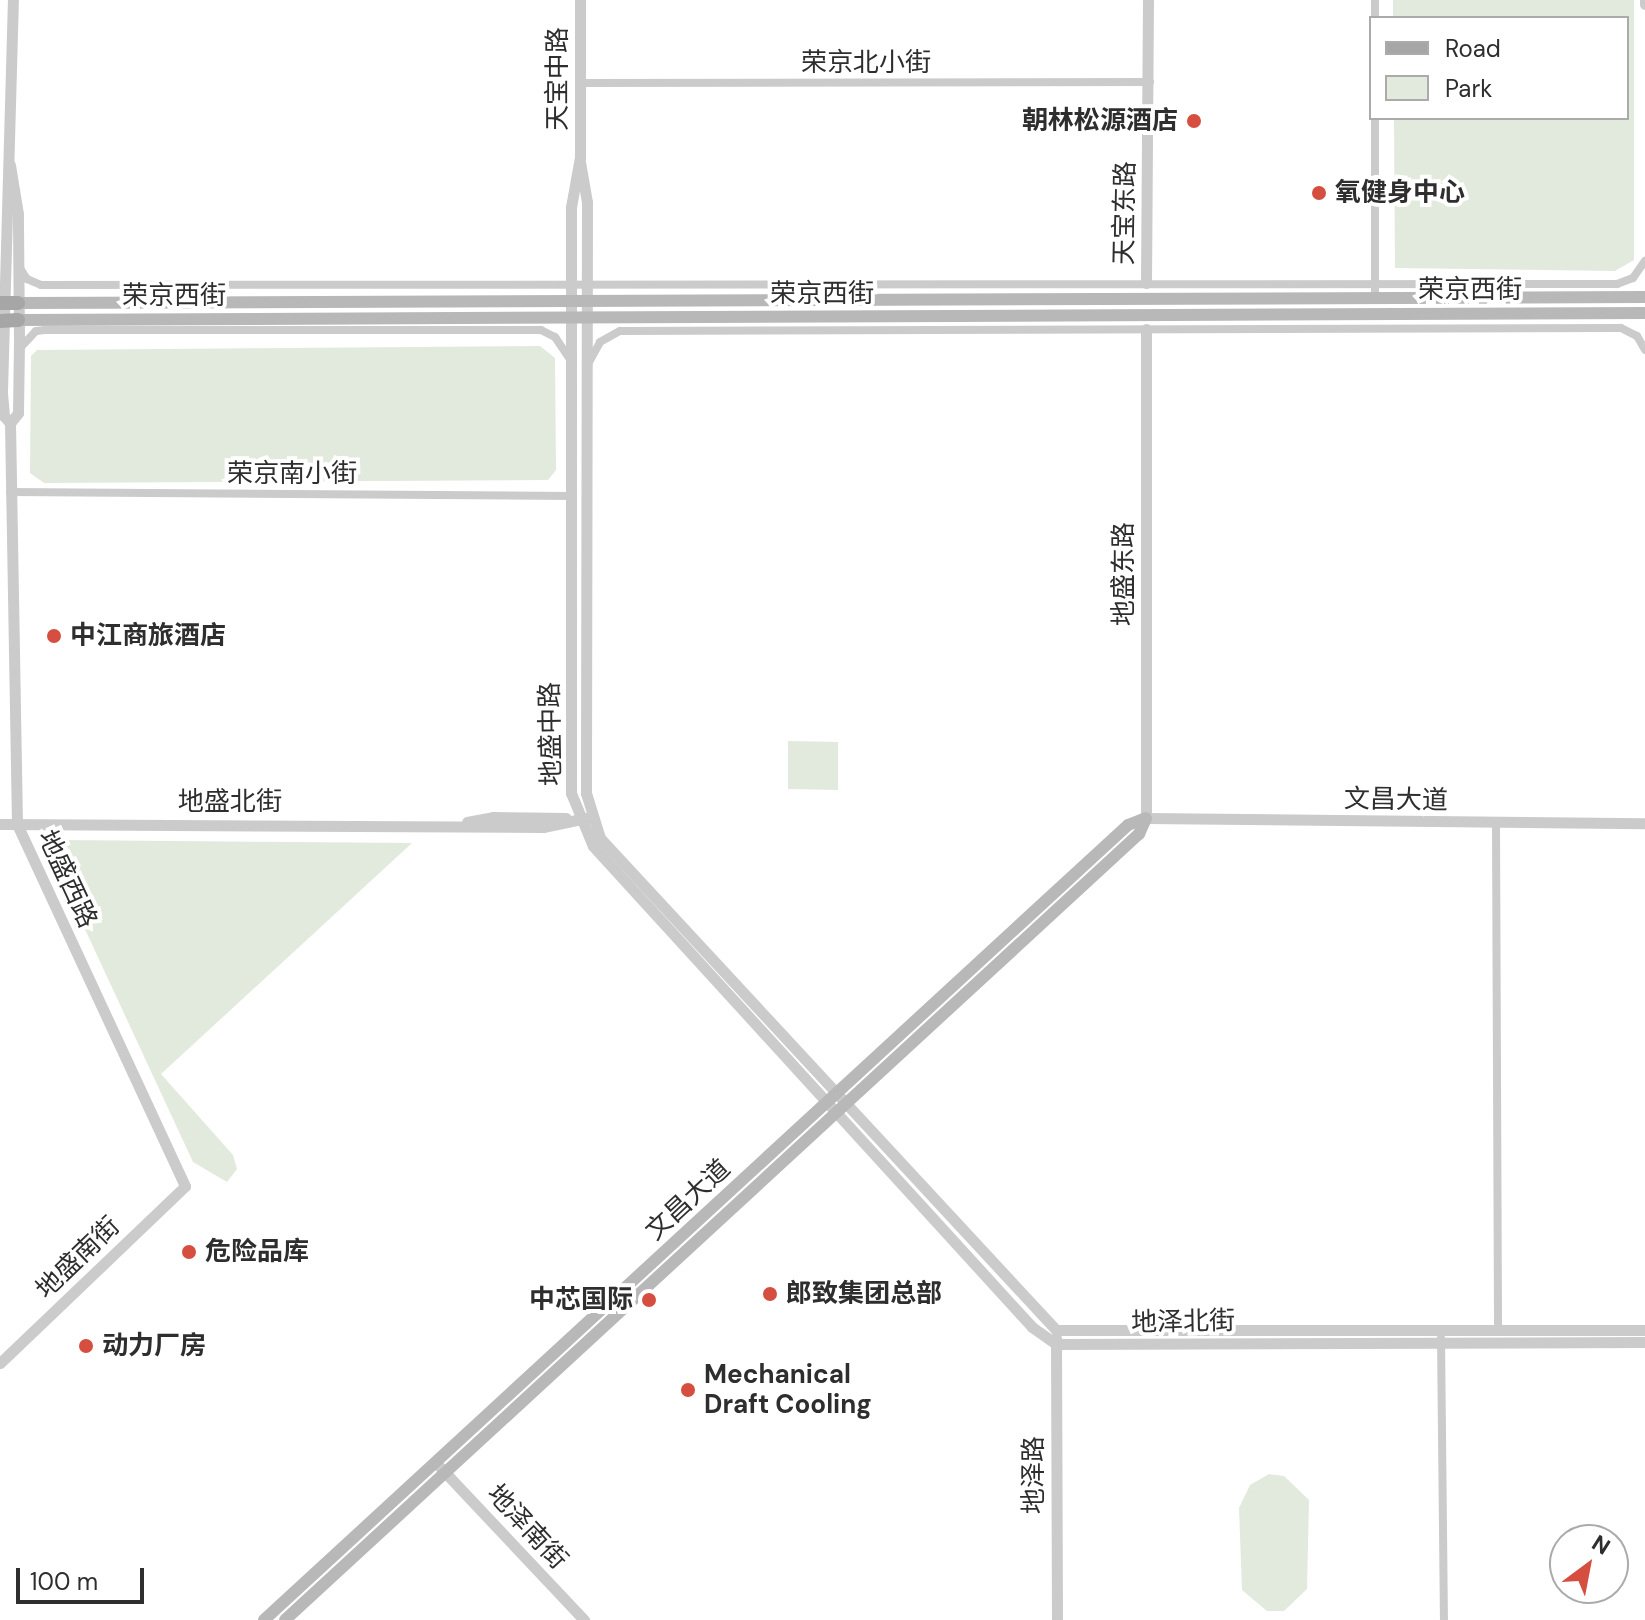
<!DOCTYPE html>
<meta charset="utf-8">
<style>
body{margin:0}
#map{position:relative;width:1645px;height:1620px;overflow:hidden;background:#fff;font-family:"DM Sans","Noto Sans SC",sans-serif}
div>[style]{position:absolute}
.green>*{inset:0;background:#e2eadd}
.minor>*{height:8px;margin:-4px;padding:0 4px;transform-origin:4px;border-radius:4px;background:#cbcbcb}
.tertiary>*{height:11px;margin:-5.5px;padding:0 5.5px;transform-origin:5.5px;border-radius:5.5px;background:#cbcbcb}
.secondary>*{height:12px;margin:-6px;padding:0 6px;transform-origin:6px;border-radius:6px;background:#b8b8b8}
.primary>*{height:14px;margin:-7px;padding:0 7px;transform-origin:7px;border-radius:7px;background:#a6a6a6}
.dots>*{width:22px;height:22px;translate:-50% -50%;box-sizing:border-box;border:4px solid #fff;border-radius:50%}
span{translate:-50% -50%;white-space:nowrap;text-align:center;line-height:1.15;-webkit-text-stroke:8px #fff;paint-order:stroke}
.street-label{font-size:26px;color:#2e2e2e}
.poi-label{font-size:26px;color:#2e2e2e;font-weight:700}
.right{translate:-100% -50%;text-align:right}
.left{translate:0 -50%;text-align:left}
.legend{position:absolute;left:1369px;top:16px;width:260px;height:104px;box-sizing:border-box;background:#fff;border:2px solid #ababab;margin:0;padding:10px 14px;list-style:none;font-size:24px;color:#2e2e2e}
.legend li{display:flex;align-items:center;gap:16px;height:40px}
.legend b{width:40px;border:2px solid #ababab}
.north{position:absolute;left:1549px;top:1524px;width:80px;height:80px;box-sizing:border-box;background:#fff;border:2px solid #ababab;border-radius:50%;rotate:32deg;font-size:22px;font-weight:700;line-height:32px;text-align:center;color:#2e2e2e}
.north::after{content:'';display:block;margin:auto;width:28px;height:36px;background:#d54e40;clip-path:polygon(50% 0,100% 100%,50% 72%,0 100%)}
.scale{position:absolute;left:16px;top:1568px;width:128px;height:36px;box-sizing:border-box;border:4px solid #2e2e2e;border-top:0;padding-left:10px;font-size:24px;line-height:28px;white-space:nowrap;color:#2e2e2e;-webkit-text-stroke:6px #fff;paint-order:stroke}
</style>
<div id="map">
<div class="green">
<i style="clip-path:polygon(1393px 0,1634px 0,1634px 260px,1615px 271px,1395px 268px,1394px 118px,1627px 118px,1627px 18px,1393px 18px)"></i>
<i style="clip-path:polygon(540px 346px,555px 358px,556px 470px,548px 480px,44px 483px,30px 473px,31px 356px,37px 350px)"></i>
<i style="clip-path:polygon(788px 741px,838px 742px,838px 790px,788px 789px)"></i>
<i style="clip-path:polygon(61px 840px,412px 843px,161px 1074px,233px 1155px,237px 1169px,227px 1182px,193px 1162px,51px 856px)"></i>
<i style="clip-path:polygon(1269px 1474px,1284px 1476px,1309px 1500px,1307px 1589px,1284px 1611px,1267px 1611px,1242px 1590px,1239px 1508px,1250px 1485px)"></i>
</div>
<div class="minor">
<i style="left:1375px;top:18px;width:18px;rotate:-90deg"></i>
<i style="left:582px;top:83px;width:568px;rotate:-0.1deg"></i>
<i style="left:20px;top:268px;width:13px;rotate:58deg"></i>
<i style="left:27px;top:279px;width:15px;rotate:23deg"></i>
<i style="left:41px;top:285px;width:1576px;rotate:-0.04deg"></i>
<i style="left:1617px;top:284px;width:17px;rotate:-21deg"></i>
<i style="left:1633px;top:278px;width:21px;rotate:-55deg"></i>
<i style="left:1375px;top:300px;width:182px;rotate:-90deg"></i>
<i style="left:20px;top:348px;width:23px;rotate:-47deg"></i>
<i style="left:36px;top:331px;width:9px;rotate:-6deg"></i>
<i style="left:45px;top:330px;width:496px"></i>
<i style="left:541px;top:330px;width:16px;rotate:27deg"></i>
<i style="left:555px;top:337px;width:25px;rotate:56deg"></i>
<i style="left:588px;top:364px;width:25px;rotate:-61deg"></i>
<i style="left:600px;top:342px;width:23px;rotate:-29deg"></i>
<i style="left:620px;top:331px;width:1001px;rotate:-0.17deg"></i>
<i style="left:1621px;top:328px;width:18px;rotate:27deg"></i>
<i style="left:1637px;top:336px;width:16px;rotate:60deg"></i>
<i style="left:10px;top:492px;width:563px;rotate:0.41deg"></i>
<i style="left:1496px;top:824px;width:505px;rotate:89.77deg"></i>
<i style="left:1441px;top:1338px;width:282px;rotate:89.4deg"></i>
</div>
<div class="tertiary">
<i style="left:580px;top:0;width:157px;rotate:90deg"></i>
<i style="left:580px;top:157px;width:51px;rotate:100.2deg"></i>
<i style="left:571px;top:207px;width:586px;rotate:90deg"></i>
<i style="left:571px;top:793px;width:57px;rotate:67.5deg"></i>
<i style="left:593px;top:846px;width:651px;rotate:47.61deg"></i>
<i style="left:1032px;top:1327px;width:29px;rotate:35deg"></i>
<i style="left:1056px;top:1344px;width:589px;rotate:-0.19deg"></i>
<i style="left:1645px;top:0;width:4px;rotate:90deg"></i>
<i style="left:580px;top:162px;width:41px;rotate:80.1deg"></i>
<i style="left:587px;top:202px;width:591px;rotate:90.1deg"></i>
<i style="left:586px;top:793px;width:47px;rotate:72.7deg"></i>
<i style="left:600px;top:838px;width:671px;rotate:47.17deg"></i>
<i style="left:1056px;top:1330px;width:589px"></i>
<i style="left:1146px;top:283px;width:283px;rotate:-89.6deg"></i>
<i style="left:1146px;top:329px;width:489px;rotate:90deg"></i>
<i style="left:1146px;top:818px;width:499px;rotate:0.6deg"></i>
<i style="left:10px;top:423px;width:13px;rotate:-51deg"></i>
<i style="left:18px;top:413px;width:74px;rotate:-89.2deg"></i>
<i style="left:19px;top:339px;width:125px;rotate:-90.5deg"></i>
<i style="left:18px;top:214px;width:50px;rotate:-99.3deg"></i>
<i style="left:467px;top:822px;width:26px;rotate:-11deg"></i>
<i style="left:493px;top:817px;width:73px;rotate:0.8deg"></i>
<i style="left:0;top:824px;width:543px;rotate:0.32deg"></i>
<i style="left:543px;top:827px;width:44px;rotate:-11.8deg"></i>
<i style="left:1056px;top:1338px;width:282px;rotate:89.8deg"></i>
<i style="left:0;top:1363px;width:256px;rotate:-43.7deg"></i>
<i style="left:185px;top:1186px;width:399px;rotate:-114.9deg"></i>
<i style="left:17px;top:824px;width:401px;rotate:-91deg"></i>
<i style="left:10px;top:423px;width:9px;rotate:-131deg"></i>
<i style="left:4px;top:416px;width:25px;rotate:-95deg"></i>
<i style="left:2px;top:391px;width:391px;rotate:-88.4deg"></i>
<i style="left:439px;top:1466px;width:212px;rotate:46.7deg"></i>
</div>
<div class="secondary">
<i style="left:18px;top:303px;width:1627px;rotate:-0.21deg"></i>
<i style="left:18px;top:320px;width:1627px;rotate:-0.25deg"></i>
<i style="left:264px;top:1620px;width:1174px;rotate:-42.62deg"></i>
<i style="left:1128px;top:825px;width:19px;rotate:-21deg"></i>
<i style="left:285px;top:1620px;width:1161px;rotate:-42.63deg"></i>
<i style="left:1139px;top:834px;width:17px;rotate:-66deg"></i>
</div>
<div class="primary">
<i style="left:0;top:303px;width:18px"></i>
<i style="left:0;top:321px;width:18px;rotate:-3deg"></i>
</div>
<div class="dots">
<i style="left:1194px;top:121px;background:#d54e40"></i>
<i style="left:1319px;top:193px;background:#d54e40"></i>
<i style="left:54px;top:636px;background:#d54e40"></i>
<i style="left:189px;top:1252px;background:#d54e40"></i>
<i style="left:770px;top:1294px;background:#d54e40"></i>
<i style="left:649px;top:1300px;background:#d54e40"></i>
<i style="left:86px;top:1346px;background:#d54e40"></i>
<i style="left:688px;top:1390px;background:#d54e40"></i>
</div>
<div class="street-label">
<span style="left:866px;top:63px">荣京北小街</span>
<span style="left:558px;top:79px;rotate:-90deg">天宝中路</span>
<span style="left:1125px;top:213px;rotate:-89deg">天宝东路</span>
<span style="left:1470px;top:290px">荣京西街</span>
<span style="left:822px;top:294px">荣京西街</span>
<span style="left:174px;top:296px">荣京西街</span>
<span style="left:292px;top:474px">荣京南小街</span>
<span style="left:1124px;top:574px;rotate:-90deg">地盛东路</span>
<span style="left:551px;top:734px;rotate:-91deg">地盛中路</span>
<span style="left:1396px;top:800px;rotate:1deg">文昌大道</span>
<span style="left:230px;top:802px">地盛北街</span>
<span style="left:67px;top:879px;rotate:65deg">地盛西路</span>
<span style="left:688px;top:1200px;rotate:-43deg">文昌大道</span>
<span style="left:78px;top:1258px;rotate:-44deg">地盛南街</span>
<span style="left:1183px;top:1322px;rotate:-1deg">地泽北街</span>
<span style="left:1034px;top:1475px;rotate:-90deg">地泽路</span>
<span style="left:527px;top:1527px;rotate:47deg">地泽南街</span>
</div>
<div class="poi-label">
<span class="right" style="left:1178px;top:121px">朝林松源酒店</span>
<span class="left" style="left:1335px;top:193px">氧健身中心</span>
<span class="left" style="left:70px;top:636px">中江商旅酒店</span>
<span class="left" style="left:205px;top:1252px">危险品库</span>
<span class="left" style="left:786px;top:1294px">郎致集团总部</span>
<span class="right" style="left:633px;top:1300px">中芯国际</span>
<span class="left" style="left:102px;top:1346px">动力厂房</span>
<span class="left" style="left:704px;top:1390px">Mechanical<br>Draft Cooling</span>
</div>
<ul class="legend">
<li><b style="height:10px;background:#a6a6a6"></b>Road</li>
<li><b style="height:22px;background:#e2eadd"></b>Park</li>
</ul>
<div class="north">N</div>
<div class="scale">100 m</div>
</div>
